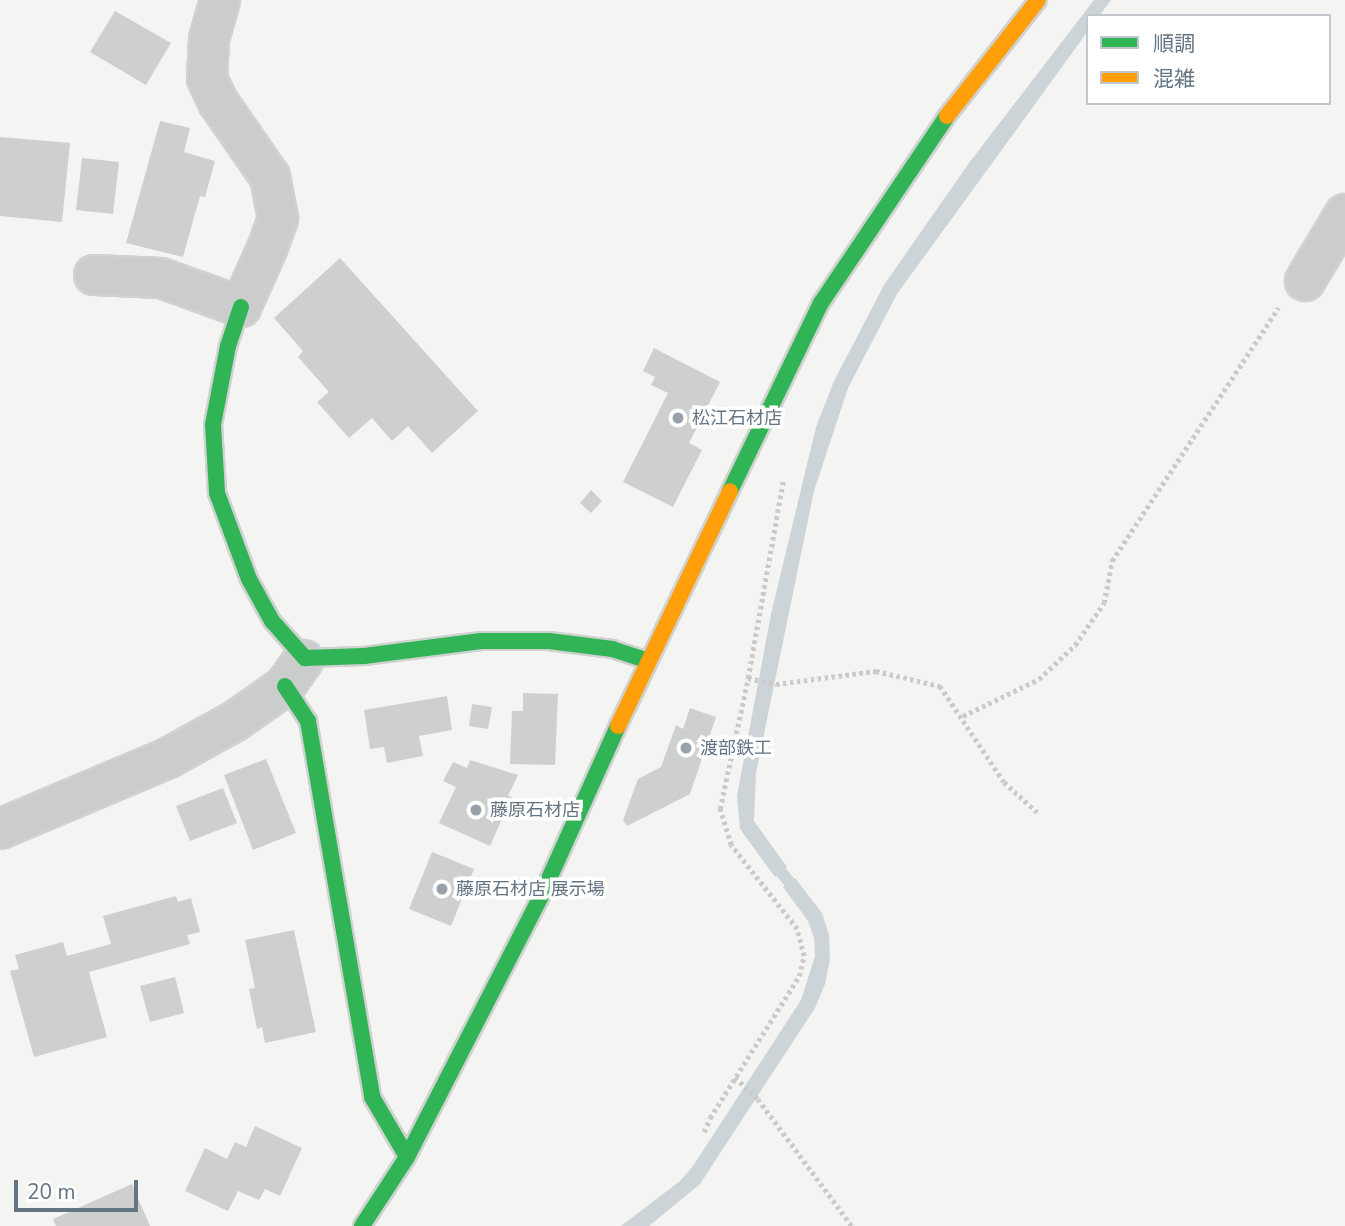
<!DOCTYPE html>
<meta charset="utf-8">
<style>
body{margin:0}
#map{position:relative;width:1345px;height:1226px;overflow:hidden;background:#f4f4f2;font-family:"Nunito Sans","Noto Sans JP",sans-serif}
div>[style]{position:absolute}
.water>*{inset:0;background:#ccd4d7}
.stream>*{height:12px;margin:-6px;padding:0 6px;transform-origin:6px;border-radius:6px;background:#ccd4d7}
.building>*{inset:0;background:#ced0d0}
.path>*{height:4.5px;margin-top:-2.25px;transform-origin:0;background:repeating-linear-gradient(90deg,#cacaca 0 3.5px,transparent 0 7px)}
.roads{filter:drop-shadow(2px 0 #d0d2d2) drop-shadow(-2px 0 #d0d2d2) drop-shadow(0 2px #d0d2d2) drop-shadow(0 -2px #d0d2d2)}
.street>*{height:38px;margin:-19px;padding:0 19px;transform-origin:19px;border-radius:19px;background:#cbcdcd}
.fast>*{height:16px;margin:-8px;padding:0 8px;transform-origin:8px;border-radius:8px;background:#30b455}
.slow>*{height:16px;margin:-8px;padding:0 8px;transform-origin:8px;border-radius:8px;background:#ff9f0a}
.dots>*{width:19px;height:19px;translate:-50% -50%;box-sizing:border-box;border:4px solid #fff;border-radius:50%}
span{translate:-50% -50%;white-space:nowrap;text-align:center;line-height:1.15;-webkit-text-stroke:7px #fff;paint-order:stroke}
.poi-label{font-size:18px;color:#637483}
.left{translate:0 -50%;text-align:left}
.legend{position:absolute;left:1086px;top:14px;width:245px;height:91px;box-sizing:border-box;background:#fff;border:2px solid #c1c7cd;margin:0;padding:9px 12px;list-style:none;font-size:21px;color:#637483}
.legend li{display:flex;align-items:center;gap:14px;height:35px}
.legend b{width:35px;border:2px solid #c1c7cd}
.scale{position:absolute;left:14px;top:1180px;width:124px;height:32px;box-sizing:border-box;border:4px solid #637483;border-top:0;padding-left:9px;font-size:21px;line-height:24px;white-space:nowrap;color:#637483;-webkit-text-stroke:5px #fff;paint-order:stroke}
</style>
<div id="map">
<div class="water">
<i style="clip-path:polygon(1094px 0,1111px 0,1099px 16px,1088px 16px,1088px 31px,897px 294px,848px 388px,814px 491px,756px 773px,754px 821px,787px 867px,775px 877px,740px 829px,737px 796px,771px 614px,816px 427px,834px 381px,884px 285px,969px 163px)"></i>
<i style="clip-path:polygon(795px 878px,822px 913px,829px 935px,830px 959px,825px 984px,815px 1008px,700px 1184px,649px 1226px,621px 1226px,680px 1181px,693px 1166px,801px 1000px,815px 956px,814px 938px,808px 921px,783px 887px)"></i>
</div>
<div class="stream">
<i style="left:772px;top:861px;width:44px;rotate:50.5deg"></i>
</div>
<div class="building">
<i style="clip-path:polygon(115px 11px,171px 43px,146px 85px,90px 52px)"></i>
<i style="clip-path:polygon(160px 121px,190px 128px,184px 152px,215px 161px,205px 197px,200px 196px,183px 257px,126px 243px)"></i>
<i style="clip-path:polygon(0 137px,70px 143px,62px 222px,0 216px)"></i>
<i style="clip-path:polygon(82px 158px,119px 162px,113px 214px,76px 210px)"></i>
<i style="clip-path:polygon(340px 258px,478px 411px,432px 453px,408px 426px,392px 441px,372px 418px,349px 438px,317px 402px,329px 392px,298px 357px,303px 351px,274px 318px)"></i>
<i style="clip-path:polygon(654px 348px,720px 382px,689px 443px,702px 450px,673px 507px,623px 482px,668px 393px,651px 385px,655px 377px,643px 371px)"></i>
<i style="clip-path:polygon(591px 490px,602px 501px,591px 513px,580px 503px)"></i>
<i style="clip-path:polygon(523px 693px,558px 694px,555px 765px,510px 764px,512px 711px,523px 711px)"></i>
<i style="clip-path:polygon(447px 696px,452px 730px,419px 736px,423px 756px,387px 763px,384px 747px,370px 749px,364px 710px)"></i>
<i style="clip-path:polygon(472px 704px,492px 707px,488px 729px,469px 726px)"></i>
<i style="clip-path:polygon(690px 708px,716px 717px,690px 794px,627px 826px,623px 820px,638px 779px,661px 767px,676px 725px,683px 729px)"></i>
<i style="clip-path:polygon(266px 759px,296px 833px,253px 850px,224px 775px)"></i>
<i style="clip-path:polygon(470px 760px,518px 775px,508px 796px,512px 797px,490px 846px,439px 823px,456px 787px,443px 781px,453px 762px,467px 768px)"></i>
<i style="clip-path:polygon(223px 788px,237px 823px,190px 841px,176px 806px)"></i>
<i style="clip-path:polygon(432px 852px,474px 869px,451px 926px,409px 909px)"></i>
<i style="clip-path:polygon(176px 896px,178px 902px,191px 898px,200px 932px,187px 935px,190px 944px,89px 972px,107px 1037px,34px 1057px,10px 971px,19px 969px,15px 955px,63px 942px,67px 956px,111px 944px,103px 916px)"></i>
<i style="clip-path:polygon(294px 930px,316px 1032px,265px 1043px,262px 1027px,257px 1029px,249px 989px,255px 988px,245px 940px)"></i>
<i style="clip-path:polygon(175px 977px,184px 1013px,150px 1022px,140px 986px)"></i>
<i style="clip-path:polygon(255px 1126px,302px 1148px,280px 1196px,265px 1189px,259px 1200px,238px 1191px,228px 1211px,185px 1191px,205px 1148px,227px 1159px,235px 1142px,246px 1147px)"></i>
<i style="clip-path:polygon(132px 1184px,150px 1226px,56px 1226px,53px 1219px)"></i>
</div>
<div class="path">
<i style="left:748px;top:678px;width:29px;rotate:12deg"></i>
<i style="left:776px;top:684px;width:101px;rotate:-7.4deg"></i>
<i style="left:876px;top:671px;width:66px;rotate:13.2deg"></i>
<i style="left:940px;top:686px;width:115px;rotate:56.3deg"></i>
<i style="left:1004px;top:782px;width:45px;rotate:42.3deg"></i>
<i style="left:963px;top:716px;width:85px;rotate:-26deg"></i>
<i style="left:1039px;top:679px;width:50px;rotate:-43.4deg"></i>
<i style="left:1075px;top:645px;width:51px;rotate:-55.4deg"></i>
<i style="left:1104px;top:603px;width:43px;rotate:-79.2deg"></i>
<i style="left:1112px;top:561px;width:303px;rotate:-56.7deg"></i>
<i style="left:735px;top:1077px;width:32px;rotate:44deg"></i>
<i style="left:758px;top:1099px;width:158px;rotate:53.5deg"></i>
<i style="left:704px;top:1132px;width:15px;rotate:-67deg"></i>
<i style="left:710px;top:1118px;width:168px;rotate:-57.9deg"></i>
<i style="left:799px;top:976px;width:21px;rotate:-76deg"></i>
<i style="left:804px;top:956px;width:28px;rotate:-105deg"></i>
<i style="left:797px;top:929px;width:107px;rotate:-128.2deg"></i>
<i style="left:731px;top:845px;width:38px;rotate:-107deg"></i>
<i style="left:720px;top:809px;width:134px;rotate:-77.9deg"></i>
<i style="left:748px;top:678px;width:200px;rotate:-79.9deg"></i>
</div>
<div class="roads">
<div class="street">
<i style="left:94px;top:275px;width:67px;rotate:2.6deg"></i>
<i style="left:161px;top:278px;width:85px;rotate:19.9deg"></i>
<i style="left:241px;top:307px;width:64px;rotate:-65.9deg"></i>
<i style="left:267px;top:249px;width:33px;rotate:-70deg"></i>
<i style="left:278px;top:218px;width:42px;rotate:-101deg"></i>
<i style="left:270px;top:177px;width:91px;rotate:-124.7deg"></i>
<i style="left:218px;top:102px;width:26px;rotate:-115deg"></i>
<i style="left:207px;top:78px;width:39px;rotate:-87deg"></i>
<i style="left:209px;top:39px;width:41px;rotate:-74.2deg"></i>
<i style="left:1305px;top:281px;width:78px;rotate:-59.2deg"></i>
<i style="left:0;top:829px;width:182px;rotate:-22.9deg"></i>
<i style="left:168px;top:758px;width:77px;rotate:-28.9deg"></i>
<i style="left:235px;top:721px;width:61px;rotate:-35deg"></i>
<i style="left:285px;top:686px;width:32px;rotate:-55deg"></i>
</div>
<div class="fast">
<i style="left:241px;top:307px;width:41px;rotate:108.4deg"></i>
<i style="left:228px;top:346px;width:80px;rotate:100.8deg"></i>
<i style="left:213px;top:425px;width:68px;rotate:86.6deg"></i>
<i style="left:217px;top:493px;width:92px;rotate:69.6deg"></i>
<i style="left:249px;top:579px;width:48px;rotate:61.3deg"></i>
<i style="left:272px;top:621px;width:50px;rotate:48.3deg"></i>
<i style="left:305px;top:658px;width:59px;rotate:-1.9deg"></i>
<i style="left:364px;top:656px;width:118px;rotate:-7.3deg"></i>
<i style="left:481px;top:641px;width:68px"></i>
<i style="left:549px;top:641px;width:64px;rotate:7.2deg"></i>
<i style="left:612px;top:649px;width:38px;rotate:18deg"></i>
<i style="left:730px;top:491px;width:209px;rotate:-64.2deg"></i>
<i style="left:821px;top:303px;width:225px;rotate:-56deg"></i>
<i style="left:285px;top:686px;width:42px;rotate:56.7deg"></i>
<i style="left:308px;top:721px;width:381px;rotate:80.3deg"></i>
<i style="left:372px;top:1097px;width:69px;rotate:59.7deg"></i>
<i style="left:362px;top:1226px;width:82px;rotate:-56.9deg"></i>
<i style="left:407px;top:1157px;width:298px;rotate:-62.8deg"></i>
<i style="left:543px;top:892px;width:182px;rotate:-65.7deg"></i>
</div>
<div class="slow">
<i style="left:947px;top:116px;width:147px;rotate:-51.9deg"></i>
<i style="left:618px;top:726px;width:260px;rotate:-64.5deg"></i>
</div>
</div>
<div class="dots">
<i style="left:678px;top:418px;background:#96a1aa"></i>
<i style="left:686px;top:748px;background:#96a1aa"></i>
<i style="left:476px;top:810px;background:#96a1aa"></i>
<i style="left:442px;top:889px;background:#96a1aa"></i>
</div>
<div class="poi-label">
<span class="left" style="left:692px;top:418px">松江石材店</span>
<span class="left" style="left:700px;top:748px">渡部鉄工</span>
<span class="left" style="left:490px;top:810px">藤原石材店</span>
<span class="left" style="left:456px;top:889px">藤原石材店 展示場</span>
</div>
<ul class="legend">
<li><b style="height:9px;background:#30b455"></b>順調</li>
<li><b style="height:9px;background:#ff9f0a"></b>混雑</li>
</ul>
<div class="scale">20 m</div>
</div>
